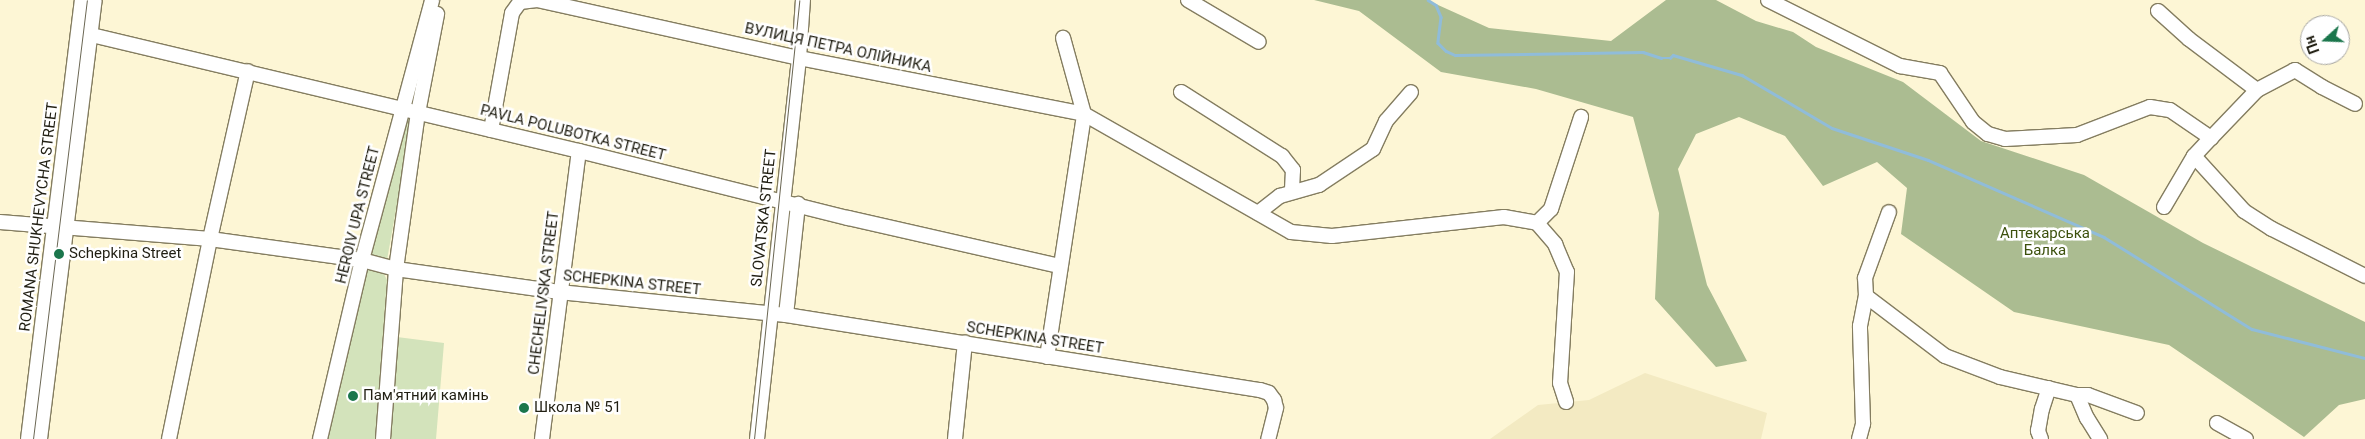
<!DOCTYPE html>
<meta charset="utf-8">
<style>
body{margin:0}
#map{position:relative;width:2365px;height:439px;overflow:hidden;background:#fdf6d5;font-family:Roboto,sans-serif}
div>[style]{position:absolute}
.built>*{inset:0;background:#f3eac2}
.green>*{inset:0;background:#d3e3bb}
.forest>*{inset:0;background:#abbc91}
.stream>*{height:2.5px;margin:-1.25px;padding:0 1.25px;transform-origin:1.25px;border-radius:1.25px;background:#90bcd9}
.roads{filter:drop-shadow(1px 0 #847d60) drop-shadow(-1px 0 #847d60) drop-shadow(0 1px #847d60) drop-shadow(0 -1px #847d60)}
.minor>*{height:14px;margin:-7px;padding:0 7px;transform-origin:7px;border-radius:7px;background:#fff}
.tram>*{height:1px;margin:-0.5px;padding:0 0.5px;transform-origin:0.5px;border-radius:0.5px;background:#6a6653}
.dots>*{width:14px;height:14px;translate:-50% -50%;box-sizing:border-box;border:2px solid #fff;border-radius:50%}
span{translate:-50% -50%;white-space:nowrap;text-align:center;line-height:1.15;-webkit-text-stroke:5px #fff;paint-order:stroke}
.street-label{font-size:15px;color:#211f13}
.park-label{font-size:15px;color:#3c500c}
.poi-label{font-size:15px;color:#211f13}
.left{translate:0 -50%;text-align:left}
.north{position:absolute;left:2300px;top:15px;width:50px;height:50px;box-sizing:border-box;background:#fff;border:1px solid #a6a5a1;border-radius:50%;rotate:250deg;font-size:14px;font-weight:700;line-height:20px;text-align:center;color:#211f13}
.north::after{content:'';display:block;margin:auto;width:18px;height:22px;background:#1b764c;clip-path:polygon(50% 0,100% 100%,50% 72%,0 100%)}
</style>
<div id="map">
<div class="built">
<i style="clip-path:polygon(1645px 373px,1767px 413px,1761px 439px,1490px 439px,1538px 405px,1589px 400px)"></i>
</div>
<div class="green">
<i style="clip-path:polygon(405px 118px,412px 120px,387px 260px,369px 256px)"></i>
<i style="clip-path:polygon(366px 269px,384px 274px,387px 280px,375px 439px,319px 439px)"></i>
<i style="clip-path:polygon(397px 337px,444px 343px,436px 439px,389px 439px)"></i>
</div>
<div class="forest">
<i style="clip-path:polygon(1314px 0,1427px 0,1489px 28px,1611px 41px,1666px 0,1716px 0,1756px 21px,1793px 32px,1816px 47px,1903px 82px,1981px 141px,2084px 175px,2203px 243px,2365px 322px,2365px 399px,2339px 405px,2304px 437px,2169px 345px,2014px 312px,1901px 234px,1907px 188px,1877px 162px,1823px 186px,1785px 136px,1739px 117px,1696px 134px,1678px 169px,1707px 285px,1747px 361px,1716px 367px,1655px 299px,1659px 213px,1633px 117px,1536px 89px,1441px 72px,1359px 11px)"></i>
</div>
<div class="stream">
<i style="left:1428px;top:0;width:9px;rotate:32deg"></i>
<i style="left:1436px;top:5px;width:13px;rotate:67deg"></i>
<i style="left:1441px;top:17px;width:26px;rotate:97deg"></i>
<i style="left:1438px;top:43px;width:11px;rotate:45deg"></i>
<i style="left:1446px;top:51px;width:10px;rotate:24deg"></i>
<i style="left:1455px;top:55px;width:188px;rotate:-0.9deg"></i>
<i style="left:1643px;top:52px;width:19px;rotate:18deg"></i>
<i style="left:1661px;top:58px;width:9px"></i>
<i style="left:1670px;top:58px;width:4px;rotate:-45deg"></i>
<i style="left:1673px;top:55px;width:72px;rotate:16.2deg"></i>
<i style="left:1742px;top:75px;width:104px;rotate:30.5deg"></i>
<i style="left:1832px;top:128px;width:101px;rotate:18.4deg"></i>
<i style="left:1928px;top:160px;width:192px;rotate:23.6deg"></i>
<i style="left:2104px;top:237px;width:174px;rotate:31.9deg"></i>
<i style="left:2252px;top:329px;width:117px;rotate:14.4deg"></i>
</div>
<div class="roads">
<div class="minor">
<i style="left:1188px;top:0;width:82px;rotate:30.6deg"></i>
<i style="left:1768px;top:0;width:148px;rotate:26.6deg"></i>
<i style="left:1900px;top:66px;width:41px;rotate:9.9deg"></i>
<i style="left:1940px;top:73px;width:59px;rotate:56deg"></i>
<i style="left:1973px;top:122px;width:19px;rotate:39deg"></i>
<i style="left:1988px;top:134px;width:18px;rotate:16deg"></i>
<i style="left:2005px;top:139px;width:72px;rotate:-3.2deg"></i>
<i style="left:2077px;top:135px;width:78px;rotate:-21deg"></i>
<i style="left:2150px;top:107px;width:20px;rotate:9deg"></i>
<i style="left:2170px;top:110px;width:50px;rotate:34.3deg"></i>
<i style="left:2158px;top:11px;width:42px;rotate:42.1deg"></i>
<i style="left:2189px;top:39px;width:85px;rotate:36.9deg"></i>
<i style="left:79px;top:32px;width:514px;rotate:13.39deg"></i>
<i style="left:579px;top:151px;width:277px;rotate:14deg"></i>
<i style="left:848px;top:218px;width:217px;rotate:12.8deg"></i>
<i style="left:1181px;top:92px;width:120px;rotate:32.4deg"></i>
<i style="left:1282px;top:156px;width:18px;rotate:52deg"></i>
<i style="left:1293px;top:170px;width:22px;rotate:93deg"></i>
<i style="left:491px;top:130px;width:119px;rotate:-79.8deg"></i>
<i style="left:512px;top:13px;width:14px;rotate:-54deg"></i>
<i style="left:520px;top:2px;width:17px;rotate:-7deg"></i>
<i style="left:537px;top:0;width:268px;rotate:12.5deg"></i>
<i style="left:799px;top:58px;width:290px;rotate:11.1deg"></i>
<i style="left:1084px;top:114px;width:238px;rotate:29.7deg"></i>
<i style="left:1291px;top:232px;width:41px;rotate:5.6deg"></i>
<i style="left:1332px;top:236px;width:173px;rotate:-6.3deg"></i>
<i style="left:1504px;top:217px;width:34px;rotate:10deg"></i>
<i style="left:1537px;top:223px;width:28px;rotate:49deg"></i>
<i style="left:1555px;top:244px;width:30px;rotate:67deg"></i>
<i style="left:1567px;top:272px;width:111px;rotate:93.6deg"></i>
<i style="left:1560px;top:383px;width:20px;rotate:72deg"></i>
<i style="left:2194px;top:156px;width:74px;rotate:47.7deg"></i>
<i style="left:2244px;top:211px;width:33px;rotate:33deg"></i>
<i style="left:2272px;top:229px;width:104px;rotate:26.8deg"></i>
<i style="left:2164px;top:207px;width:59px;rotate:-59.5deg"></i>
<i style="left:2194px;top:156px;width:25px;rotate:-47deg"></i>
<i style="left:2211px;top:138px;width:66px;rotate:-46.2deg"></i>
<i style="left:2257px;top:90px;width:43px;rotate:-27.8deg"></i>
<i style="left:2295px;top:70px;width:32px;rotate:32deg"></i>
<i style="left:2322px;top:87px;width:37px;rotate:27deg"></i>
<i style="left:1258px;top:213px;width:28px;rotate:-38deg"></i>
<i style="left:1280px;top:196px;width:41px;rotate:-15.8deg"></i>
<i style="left:1319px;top:185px;width:65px;rotate:-33.7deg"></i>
<i style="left:1373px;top:149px;width:31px;rotate:-65deg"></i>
<i style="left:1386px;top:121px;width:38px;rotate:-49deg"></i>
<i style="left:0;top:222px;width:211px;rotate:4.6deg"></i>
<i style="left:210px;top:239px;width:153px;rotate:7.9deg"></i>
<i style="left:362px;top:260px;width:35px;rotate:15deg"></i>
<i style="left:396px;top:269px;width:165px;rotate:8deg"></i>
<i style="left:559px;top:292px;width:228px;rotate:5.8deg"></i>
<i style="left:786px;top:315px;width:480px;rotate:9deg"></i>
<i style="left:1260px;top:390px;width:9px;rotate:18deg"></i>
<i style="left:1269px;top:393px;width:9px;rotate:54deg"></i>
<i style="left:1274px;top:400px;width:8px;rotate:76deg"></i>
<i style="left:1276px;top:408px;width:32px;rotate:104deg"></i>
<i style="left:1537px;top:223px;width:20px;rotate:-45deg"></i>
<i style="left:1551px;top:209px;width:97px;rotate:-71.9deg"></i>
<i style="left:1866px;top:296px;width:99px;rotate:37.2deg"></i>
<i style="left:1945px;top:356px;width:59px;rotate:20.9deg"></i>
<i style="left:2000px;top:377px;width:79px;rotate:13.2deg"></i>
<i style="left:2077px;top:395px;width:11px"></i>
<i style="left:2088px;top:395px;width:52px;rotate:20.2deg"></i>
<i style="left:786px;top:315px;width:112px;rotate:-83.8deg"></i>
<i style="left:1047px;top:357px;width:246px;rotate:-81.3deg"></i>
<i style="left:1084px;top:114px;width:79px;rotate:-105.4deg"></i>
<i style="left:2077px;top:395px;width:25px;rotate:67deg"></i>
<i style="left:2087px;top:418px;width:25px;rotate:58deg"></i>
<i style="left:2217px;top:423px;width:33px;rotate:29deg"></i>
<i style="left:28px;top:439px;width:442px;rotate:-83deg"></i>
<i style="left:40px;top:439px;width:442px;rotate:-82.9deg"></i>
<i style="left:169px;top:439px;width:204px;rotate:-78.4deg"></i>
<i style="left:210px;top:239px;width:172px;rotate:-77.3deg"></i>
<i style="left:320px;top:439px;width:184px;rotate:-76.8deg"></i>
<i style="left:362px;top:260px;width:269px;rotate:-74.9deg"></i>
<i style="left:383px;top:439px;width:170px;rotate:-85.6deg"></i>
<i style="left:396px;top:269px;width:158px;rotate:-82deg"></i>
<i style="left:418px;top:113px;width:101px;rotate:-79.1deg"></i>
<i style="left:542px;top:439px;width:290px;rotate:-82.7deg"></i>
<i style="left:757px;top:439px;width:383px;rotate:-83.7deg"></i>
<i style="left:799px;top:58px;width:58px;rotate:-86.1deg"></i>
<i style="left:955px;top:439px;width:97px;rotate:-84.1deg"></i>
<i style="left:1859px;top:439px;width:16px;rotate:-75deg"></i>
<i style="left:1863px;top:424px;width:98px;rotate:-91.8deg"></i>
<i style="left:1860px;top:326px;width:31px;rotate:-79deg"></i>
<i style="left:1866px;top:296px;width:18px;rotate:-93deg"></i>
<i style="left:1865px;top:278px;width:70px;rotate:-70deg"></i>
<i style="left:2041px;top:439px;width:9px;rotate:-111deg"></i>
<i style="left:2038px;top:431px;width:22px;rotate:-80deg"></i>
<i style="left:2042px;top:409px;width:22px;rotate:-72deg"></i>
</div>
</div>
<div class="tram">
<i style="left:33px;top:439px;width:442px;rotate:-83deg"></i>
<i style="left:754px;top:439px;width:441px;rotate:-84.1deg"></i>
</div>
<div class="dots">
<i style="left:59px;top:254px;background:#1b764c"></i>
<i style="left:353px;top:396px;background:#1b764c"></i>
<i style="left:524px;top:408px;background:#1b764c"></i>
</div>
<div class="street-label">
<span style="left:838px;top:48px;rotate:12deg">ВУЛИЦЯ ПЕТРА ОЛІЙНИКА</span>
<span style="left:573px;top:133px;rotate:14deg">PAVLA POLUBOTKA STREET</span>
<span style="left:358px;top:215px;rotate:-76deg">HEROIV UPA STREET</span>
<span style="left:39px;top:217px;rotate:-83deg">ROMANA SHUKHEVYCHA STREET</span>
<span style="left:764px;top:218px;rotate:-84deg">SLOVATSKA STREET</span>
<span style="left:632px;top:283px;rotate:6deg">SCHEPKINA STREET</span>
<span style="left:544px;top:293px;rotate:-83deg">CHECHELIVSKA STREET</span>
<span style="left:1035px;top:338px;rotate:9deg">SCHEPKINA STREET</span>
</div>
<div class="park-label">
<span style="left:2045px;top:242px">Аптекарська<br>Балка</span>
</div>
<div class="poi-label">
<span class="left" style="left:69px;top:254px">Schepkina Street</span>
<span class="left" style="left:363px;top:396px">Пам'ятний камінь</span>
<span class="left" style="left:534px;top:408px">Школа № 51</span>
</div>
<div class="north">Пн</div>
</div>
